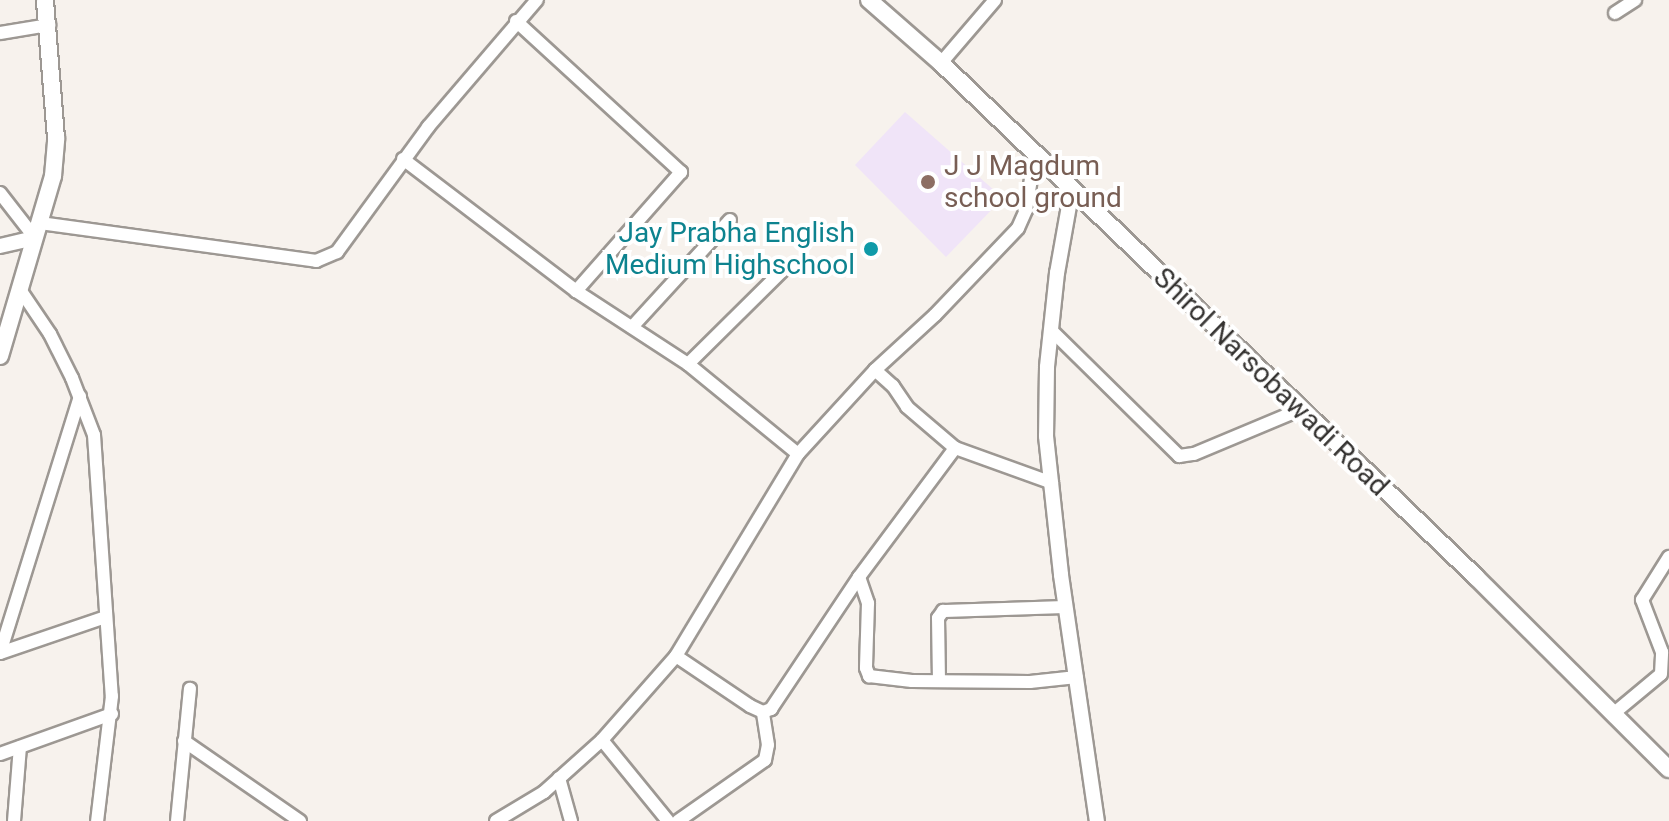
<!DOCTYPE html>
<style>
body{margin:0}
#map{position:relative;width:1669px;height:821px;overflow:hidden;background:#f7f2ed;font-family:Roboto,sans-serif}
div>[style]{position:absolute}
.education>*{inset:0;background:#f0e4f8}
.roads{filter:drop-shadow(2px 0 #9d9893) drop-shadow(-2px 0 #9d9893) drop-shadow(0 2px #9d9893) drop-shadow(0 -2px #9d9893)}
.minor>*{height:12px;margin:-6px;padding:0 6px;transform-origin:6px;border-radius:6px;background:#fff}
.tertiary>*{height:14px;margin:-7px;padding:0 7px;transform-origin:7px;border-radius:7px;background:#fff}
.secondary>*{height:16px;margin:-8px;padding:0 8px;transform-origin:8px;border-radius:8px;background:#fff}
.dots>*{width:22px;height:22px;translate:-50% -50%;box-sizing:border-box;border:4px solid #fff;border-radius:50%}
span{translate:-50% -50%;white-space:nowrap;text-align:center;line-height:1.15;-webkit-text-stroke:8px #fff;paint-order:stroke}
.education-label{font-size:28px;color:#785e54}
.left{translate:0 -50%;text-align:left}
.culture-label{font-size:28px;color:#0d838f}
.right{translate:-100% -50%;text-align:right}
.street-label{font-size:28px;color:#343230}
</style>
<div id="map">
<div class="education">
<i style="clip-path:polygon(905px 112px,1003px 198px,946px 257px,855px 165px)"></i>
</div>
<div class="roads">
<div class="minor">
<i style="left:1615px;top:13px;width:24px;rotate:-33deg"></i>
<i style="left:516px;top:21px;width:224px;rotate:42.5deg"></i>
<i style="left:681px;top:172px;width:159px;rotate:131.4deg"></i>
<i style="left:0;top:33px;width:50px;rotate:-9.3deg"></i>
<i style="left:941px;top:63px;width:83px;rotate:-49.4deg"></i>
<i style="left:403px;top:159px;width:218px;rotate:37.3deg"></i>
<i style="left:576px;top:291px;width:134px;rotate:33.1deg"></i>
<i style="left:688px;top:364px;width:142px;rotate:39.3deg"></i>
<i style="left:0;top:193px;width:57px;rotate:52.1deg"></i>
<i style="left:40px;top:223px;width:279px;rotate:7.8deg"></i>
<i style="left:316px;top:261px;width:23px;rotate:-23deg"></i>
<i style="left:337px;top:252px;width:155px;rotate:-53.9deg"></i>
<i style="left:428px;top:127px;width:167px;rotate:-49.4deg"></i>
<i style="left:19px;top:288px;width:55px;rotate:56deg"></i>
<i style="left:50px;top:334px;width:49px;rotate:63.4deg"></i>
<i style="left:72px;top:378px;width:61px;rotate:68.9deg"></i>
<i style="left:94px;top:435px;width:262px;rotate:86.1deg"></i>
<i style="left:112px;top:696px;width:126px;rotate:96.8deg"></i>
<i style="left:632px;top:327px;width:145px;rotate:-47.5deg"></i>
<i style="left:1051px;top:330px;width:180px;rotate:44.5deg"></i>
<i style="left:1179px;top:456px;width:15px;rotate:-8deg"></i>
<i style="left:1194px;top:454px;width:114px;rotate:-22.7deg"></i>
<i style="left:688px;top:364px;width:134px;rotate:-44.7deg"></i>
<i style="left:875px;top:370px;width:24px;rotate:42deg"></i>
<i style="left:893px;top:386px;width:25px;rotate:56deg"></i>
<i style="left:907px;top:407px;width:63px;rotate:40.5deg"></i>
<i style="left:955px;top:448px;width:103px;rotate:19.8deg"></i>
<i style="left:859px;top:577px;width:28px;rotate:71deg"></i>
<i style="left:868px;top:603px;width:65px;rotate:91.8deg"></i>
<i style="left:866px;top:668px;width:9px;rotate:69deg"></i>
<i style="left:869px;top:676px;width:43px;rotate:6.6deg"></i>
<i style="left:912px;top:681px;width:118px;rotate:0.5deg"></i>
<i style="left:1030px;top:682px;width:47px;rotate:-6.1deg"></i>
<i style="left:0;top:653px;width:269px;rotate:-72.7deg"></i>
<i style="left:0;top:653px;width:112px;rotate:-18.8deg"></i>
<i style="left:676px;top:656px;width:89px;rotate:34deg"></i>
<i style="left:750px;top:706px;width:14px;rotate:25deg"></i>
<i style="left:763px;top:712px;width:9px;rotate:-21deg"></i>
<i style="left:771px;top:709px;width:159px;rotate:-56.3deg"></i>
<i style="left:859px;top:577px;width:161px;rotate:-53.3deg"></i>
<i style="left:939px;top:681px;width:63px;rotate:-90.9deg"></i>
<i style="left:938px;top:618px;width:9px;rotate:-54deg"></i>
<i style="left:943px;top:611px;width:123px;rotate:-1.9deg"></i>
<i style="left:1613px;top:714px;width:62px;rotate:-39.8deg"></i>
<i style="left:1661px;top:674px;width:22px;rotate:-87deg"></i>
<i style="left:1662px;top:652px;width:56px;rotate:-111deg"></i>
<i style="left:1642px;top:600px;width:51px;rotate:-57.9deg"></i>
<i style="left:602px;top:740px;width:104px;rotate:50.8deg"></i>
<i style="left:184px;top:741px;width:141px;rotate:34.6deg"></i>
<i style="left:0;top:754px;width:119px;rotate:-19.7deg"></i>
<i style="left:559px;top:778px;width:45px;rotate:74.4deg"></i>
<i style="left:14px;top:821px;width:74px;rotate:-85.4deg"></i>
<i style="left:177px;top:821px;width:133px;rotate:-84.4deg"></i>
<i style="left:496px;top:821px;width:56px;rotate:-31.1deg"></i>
<i style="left:544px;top:792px;width:78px;rotate:-41.9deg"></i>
<i style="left:602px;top:740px;width:112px;rotate:-48.6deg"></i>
<i style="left:676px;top:656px;width:236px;rotate:-58.9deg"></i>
<i style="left:798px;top:454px;width:114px;rotate:-47.5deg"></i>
<i style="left:875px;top:370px;width:81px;rotate:-42.5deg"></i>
<i style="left:935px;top:315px;width:120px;rotate:-46.3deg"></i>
<i style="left:1018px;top:228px;width:20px;rotate:-66deg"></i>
<i style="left:1026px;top:210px;width:57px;rotate:-80.9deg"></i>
<i style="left:678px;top:821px;width:106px;rotate:-35deg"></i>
<i style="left:765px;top:760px;width:15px;rotate:-79deg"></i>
<i style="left:768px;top:745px;width:33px;rotate:-99deg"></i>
</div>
<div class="tertiary">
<i style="left:1072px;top:189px;width:85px;rotate:100.1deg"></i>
<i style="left:1057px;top:273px;width:95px;rotate:96.1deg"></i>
<i style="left:1047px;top:367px;width:69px;rotate:90.8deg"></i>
<i style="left:1046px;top:436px;width:140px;rotate:83.8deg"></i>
<i style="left:1061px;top:575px;width:249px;rotate:81.7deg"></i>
<i style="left:0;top:246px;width:36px;rotate:-13deg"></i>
</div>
<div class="secondary">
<i style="left:869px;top:0;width:96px;rotate:41.2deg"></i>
<i style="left:941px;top:63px;width:742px;rotate:43.85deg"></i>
<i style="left:1476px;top:577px;width:272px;rotate:44.9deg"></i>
<i style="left:0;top:356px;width:188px;rotate:-73.6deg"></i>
<i style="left:53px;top:176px;width:38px;rotate:-85deg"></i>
<i style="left:56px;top:138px;width:138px;rotate:-94.6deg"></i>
</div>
</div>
<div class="dots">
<i style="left:928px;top:182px;background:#8d6e63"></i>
<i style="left:871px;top:249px;background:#0f9aa8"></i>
</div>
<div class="education-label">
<span class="left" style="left:944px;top:182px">J J Magdum<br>school ground</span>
</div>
<div class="culture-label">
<span class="right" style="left:855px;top:249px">Jay Prabha English<br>Medium Highschool</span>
</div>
<div class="street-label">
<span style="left:1271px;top:382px;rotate:44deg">Shirol Narsobawadi Road</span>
</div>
</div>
